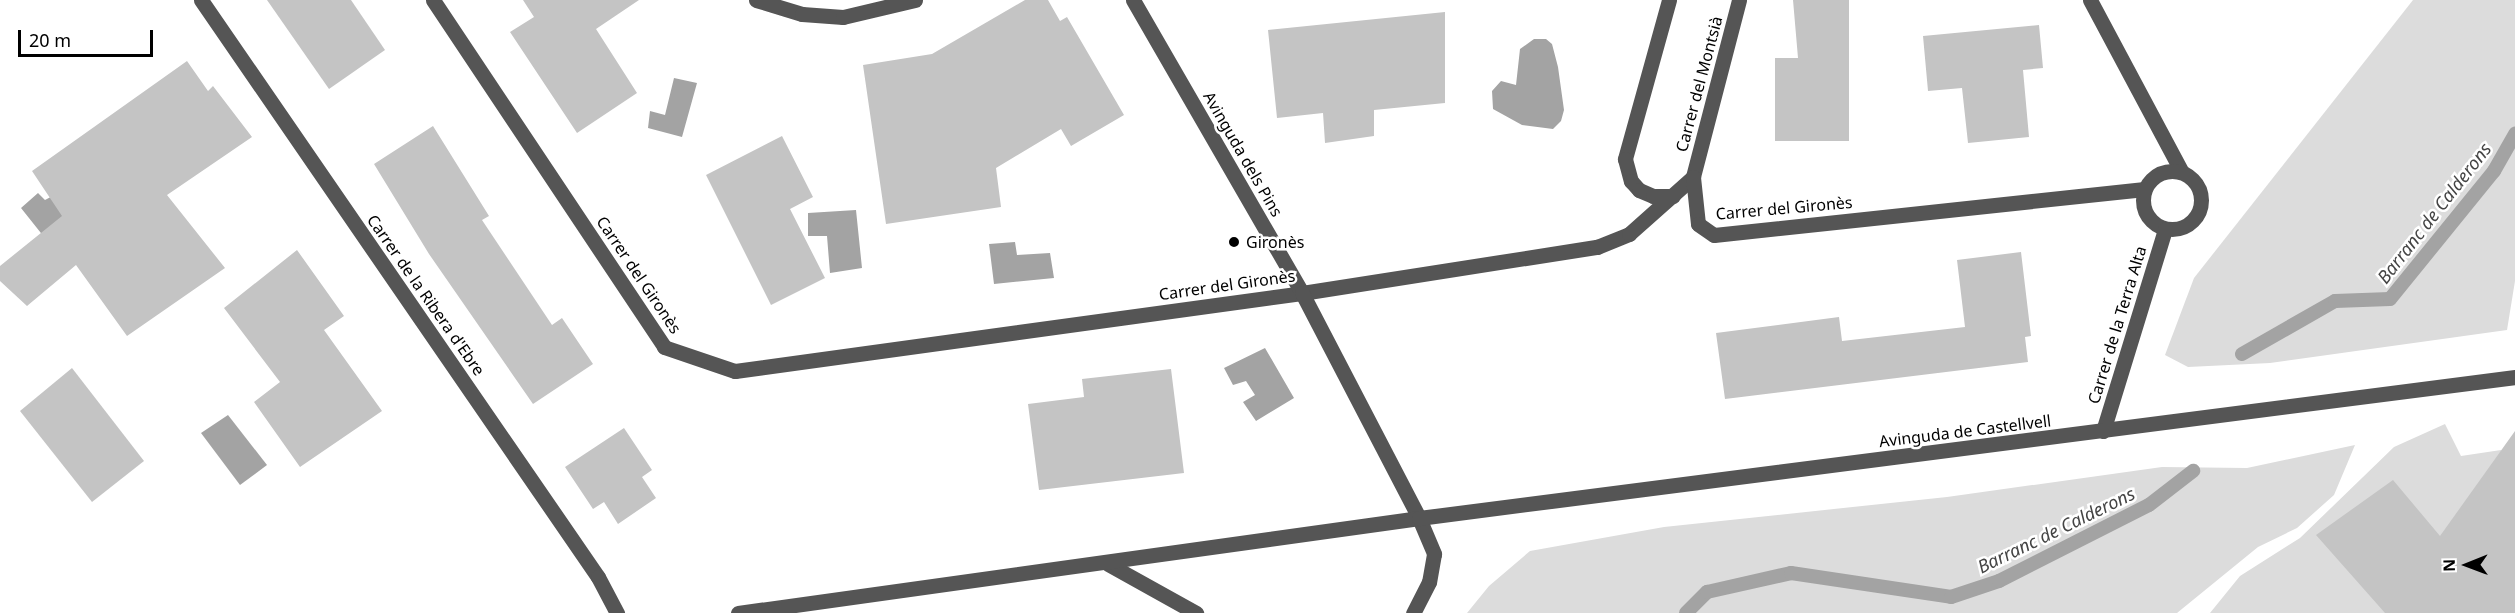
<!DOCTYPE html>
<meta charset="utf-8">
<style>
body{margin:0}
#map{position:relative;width:2515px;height:613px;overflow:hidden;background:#fff;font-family:"Noto Sans",sans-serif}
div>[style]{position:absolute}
.green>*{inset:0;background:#dcdcdc}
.water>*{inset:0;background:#a3a3a3}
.stream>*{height:14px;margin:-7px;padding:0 7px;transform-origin:7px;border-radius:7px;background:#a3a3a3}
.building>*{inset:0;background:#c4c4c4}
.minor>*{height:15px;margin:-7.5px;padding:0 7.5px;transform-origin:7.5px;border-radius:7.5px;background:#555}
.minor>.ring{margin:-7.5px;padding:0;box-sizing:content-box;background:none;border:15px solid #555;border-radius:50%}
.dots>*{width:16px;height:16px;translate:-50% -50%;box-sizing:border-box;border:3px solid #fff;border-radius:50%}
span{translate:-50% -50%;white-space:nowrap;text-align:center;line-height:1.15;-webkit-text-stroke:5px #fff;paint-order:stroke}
.street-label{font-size:16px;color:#000}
.poi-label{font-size:16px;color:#000}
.left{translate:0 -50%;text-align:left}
.water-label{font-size:18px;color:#444;font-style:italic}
.north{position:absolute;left:2437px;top:535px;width:60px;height:60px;-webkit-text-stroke:4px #fff;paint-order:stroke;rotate:269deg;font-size:16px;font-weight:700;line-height:24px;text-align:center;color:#000}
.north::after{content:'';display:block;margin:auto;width:21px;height:27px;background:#000;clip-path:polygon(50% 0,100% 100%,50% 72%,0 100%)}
.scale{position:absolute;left:18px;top:30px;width:135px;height:27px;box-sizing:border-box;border:3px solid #000;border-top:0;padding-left:8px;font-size:18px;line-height:21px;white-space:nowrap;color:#000;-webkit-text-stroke:4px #fff;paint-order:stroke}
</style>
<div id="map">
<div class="green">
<i style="clip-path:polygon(2413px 0,2515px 0,2515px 281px,2507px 330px,2270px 363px,2188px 367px,2165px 355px,2194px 278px)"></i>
<i style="clip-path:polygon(2445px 424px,2461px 456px,2501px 450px,2515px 613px,2210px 613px,2240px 576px,2300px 538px,2394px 447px)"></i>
<i style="clip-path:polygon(2355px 445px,2334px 495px,2297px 528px,2258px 547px,2177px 613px,1467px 613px,1489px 586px,1530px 551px,1664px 527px,1947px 497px,2162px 467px,2247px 468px)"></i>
</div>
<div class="water">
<i style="clip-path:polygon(1534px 39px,1546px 39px,1552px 44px,1558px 67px,1564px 110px,1561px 121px,1553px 129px,1522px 125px,1493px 109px,1492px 91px,1501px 81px,1516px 85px,1520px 49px)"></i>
<i style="clip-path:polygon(674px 78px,697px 83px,682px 137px,648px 128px,650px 111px,665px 115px)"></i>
<i style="clip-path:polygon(60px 192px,96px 238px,64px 262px,21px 208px,38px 193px,45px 200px)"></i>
<i style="clip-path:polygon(856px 210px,862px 268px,830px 273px,827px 236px,808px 236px,808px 213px)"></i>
<i style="clip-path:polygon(1015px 242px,1017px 255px,1050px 253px,1054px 278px,994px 284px,989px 244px)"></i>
<i style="clip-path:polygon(1265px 348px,1294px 398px,1256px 421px,1243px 402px,1255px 395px,1246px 381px,1233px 385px,1224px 368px)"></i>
<i style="clip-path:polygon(228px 415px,267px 465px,240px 485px,201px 433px)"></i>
</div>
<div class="stream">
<i style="left:2242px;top:354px;width:107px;rotate:-29.7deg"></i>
<i style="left:2335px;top:301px;width:55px;rotate:-2.1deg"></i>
<i style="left:2390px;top:299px;width:165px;rotate:-50.9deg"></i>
<i style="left:2494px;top:171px;width:43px;rotate:-60.4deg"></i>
<i style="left:1686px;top:613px;width:30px;rotate:-45deg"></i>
<i style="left:1707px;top:592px;width:86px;rotate:-12.7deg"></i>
<i style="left:1791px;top:573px;width:162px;rotate:8.5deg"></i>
<i style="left:1951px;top:597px;width:51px;rotate:-18.4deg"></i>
<i style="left:1999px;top:581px;width:168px;rotate:-26.9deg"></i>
<i style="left:2149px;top:505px;width:56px;rotate:-37.7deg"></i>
</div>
<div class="building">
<i style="clip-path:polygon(267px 0,351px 0,385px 50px,329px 89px)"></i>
<i style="clip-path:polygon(523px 0,639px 0,596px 29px,637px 93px,577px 133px,510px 32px,534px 17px)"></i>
<i style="clip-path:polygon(1025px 0,1048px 0,1060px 21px,1067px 17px,1124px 115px,1071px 146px,1061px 129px,996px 168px,1001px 207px,886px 224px,863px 65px,932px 54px)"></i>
<i style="clip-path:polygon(1793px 0,1849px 0,1849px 141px,1775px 141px,1775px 58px,1798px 58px)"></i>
<i style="clip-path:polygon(1445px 12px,1445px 103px,1374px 110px,1374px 136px,1325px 143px,1323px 113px,1277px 118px,1268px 30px)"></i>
<i style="clip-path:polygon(2039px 25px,2043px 68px,2023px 70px,2029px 137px,1968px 143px,1962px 88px,1928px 91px,1923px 36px)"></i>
<i style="clip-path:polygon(187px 61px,208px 91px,213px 86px,252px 137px,167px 195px,225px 268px,127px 336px,76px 265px,27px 306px,0 281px,0 266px,62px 216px,32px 171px)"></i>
<i style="clip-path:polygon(433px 126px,489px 216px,482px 220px,552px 325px,562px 318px,593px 364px,533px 404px,429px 254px,374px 164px)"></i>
<i style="clip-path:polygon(782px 136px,813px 197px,790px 209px,825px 278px,771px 305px,706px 175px)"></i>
<i style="clip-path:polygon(297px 250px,344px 316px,324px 330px,382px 411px,300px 467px,254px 402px,280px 382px,224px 308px)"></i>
<i style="clip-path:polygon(2021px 252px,2031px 336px,2025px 337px,2028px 362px,1725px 399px,1716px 333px,1839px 317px,1842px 341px,1965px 327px,1957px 260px)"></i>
<i style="clip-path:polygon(72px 368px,144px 461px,92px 502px,20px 411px)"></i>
<i style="clip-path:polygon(1171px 369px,1184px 473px,1039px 490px,1028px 404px,1084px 397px,1082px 379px)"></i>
<i style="clip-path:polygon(624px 428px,652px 470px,642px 477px,656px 498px,618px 524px,604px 502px,593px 509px,565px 467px)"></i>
<i style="clip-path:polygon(2515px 431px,2515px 613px,2385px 613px,2316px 535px,2393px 480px,2440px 536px)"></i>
</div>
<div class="minor">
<i style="left:201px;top:0;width:700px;rotate:55.47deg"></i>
<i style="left:598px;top:577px;width:41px;rotate:62.2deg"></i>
<i style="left:433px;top:0;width:417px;rotate:56.3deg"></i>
<i style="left:664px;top:347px;width:75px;rotate:18.7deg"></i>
<i style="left:735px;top:371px;width:572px;rotate:-7.83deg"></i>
<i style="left:1302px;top:293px;width:299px;rotate:-8.9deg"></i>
<i style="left:1597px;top:247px;width:35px;rotate:-22deg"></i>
<i style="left:1629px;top:234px;width:86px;rotate:-41.7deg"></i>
<i style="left:756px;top:0;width:48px;rotate:16.9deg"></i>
<i style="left:802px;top:14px;width:41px;rotate:4.2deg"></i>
<i style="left:843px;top:17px;width:74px;rotate:-13.3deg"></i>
<i style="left:1133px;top:0;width:338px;rotate:60deg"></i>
<i style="left:1302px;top:293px;width:254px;rotate:62.5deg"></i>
<i style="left:1419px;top:518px;width:39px;rotate:67deg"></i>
<i style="left:1434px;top:554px;width:28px;rotate:100deg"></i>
<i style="left:1429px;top:582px;width:35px;rotate:117deg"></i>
<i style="left:1669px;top:0;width:165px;rotate:105.5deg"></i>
<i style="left:1625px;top:159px;width:23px;rotate:75deg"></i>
<i style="left:1631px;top:181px;width:12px;rotate:48deg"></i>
<i style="left:1639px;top:190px;width:15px;rotate:23deg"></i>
<i style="left:1653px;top:196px;width:20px"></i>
<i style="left:1739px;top:0;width:183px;rotate:104.6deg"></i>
<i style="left:1693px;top:177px;width:47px;rotate:83.9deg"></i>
<i style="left:1698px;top:224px;width:19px;rotate:35deg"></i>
<i style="left:1714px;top:235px;width:433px;rotate:-6.1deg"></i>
<i style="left:2090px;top:0;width:195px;rotate:61.9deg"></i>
<i class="ring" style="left:2143px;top:171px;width:43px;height:43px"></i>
<i style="left:2103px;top:431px;width:211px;rotate:-72.9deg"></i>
<i style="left:1108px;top:564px;width:101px;rotate:29.1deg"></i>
<i style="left:738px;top:613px;width:688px;rotate:-7.94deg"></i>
<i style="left:1419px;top:518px;width:1105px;rotate:-7.33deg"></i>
</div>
<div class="dots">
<i style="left:1234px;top:242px;background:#000"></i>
</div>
<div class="street-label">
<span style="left:1699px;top:84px;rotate:-75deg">Carrer del Montsià</span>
<span style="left:1243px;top:154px;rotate:60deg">Avinguda dels Pins</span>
<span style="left:1784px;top:208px;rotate:-5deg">Carrer del Gironès</span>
<span style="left:639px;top:275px;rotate:56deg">Carrer del Gironès</span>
<span style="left:1227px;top:285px;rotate:-8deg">Carrer del Gironès</span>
<span style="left:426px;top:295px;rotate:55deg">Carrer de la Ribera d'Ebre</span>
<span style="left:2117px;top:325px;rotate:-73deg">Carrer de la Terra Alta</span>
<span style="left:1965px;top:431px;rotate:-7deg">Avinguda de Castellvell</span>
</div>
<div class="poi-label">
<span class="left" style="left:1246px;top:242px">Gironès</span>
</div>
<div class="water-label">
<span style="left:2434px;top:213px;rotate:-52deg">Barranc de Calderons</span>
<span style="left:2056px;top:530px;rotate:-26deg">Barranc de Calderons</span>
</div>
<div class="north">N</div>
<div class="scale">20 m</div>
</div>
